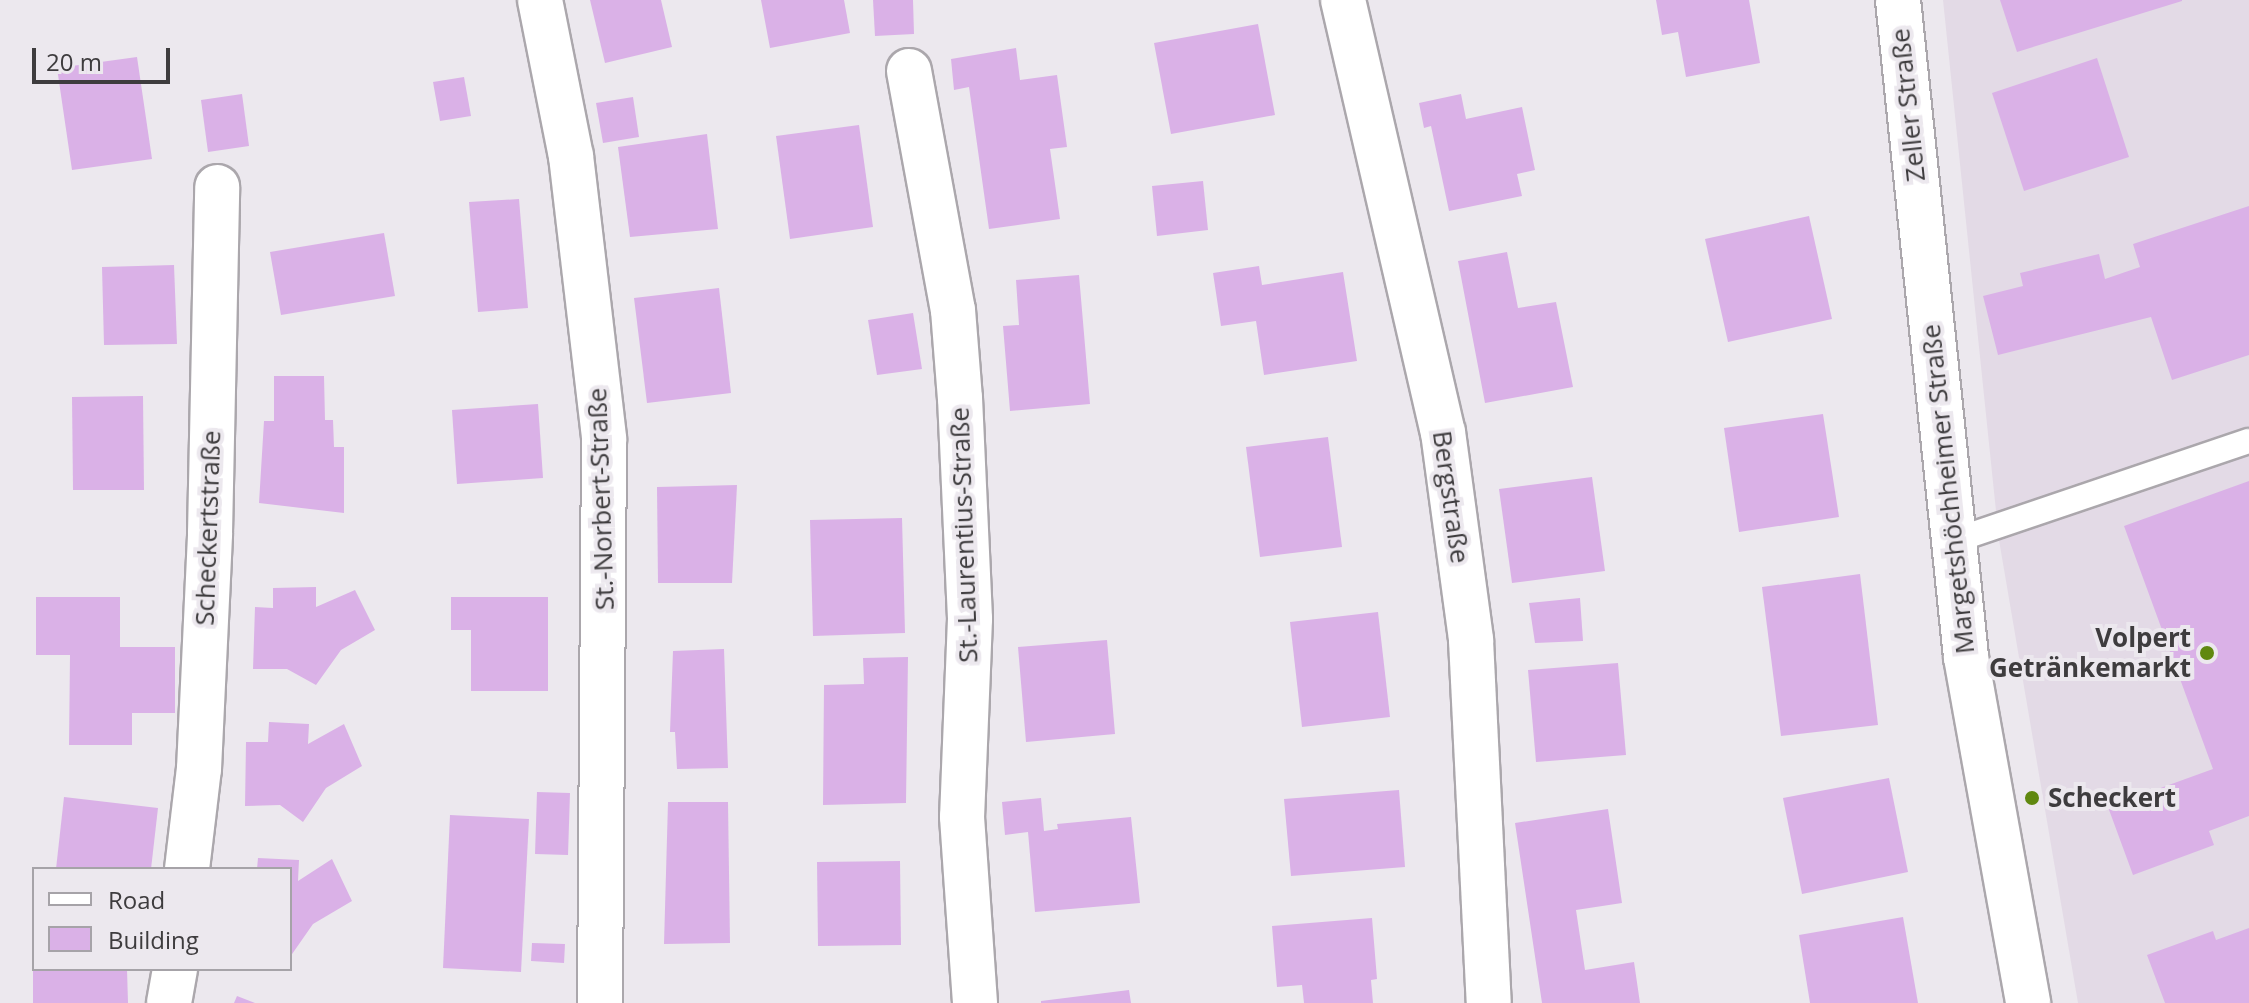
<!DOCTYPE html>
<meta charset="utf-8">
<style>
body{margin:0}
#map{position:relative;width:2249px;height:1003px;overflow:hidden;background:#ece8ee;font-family:"Open Sans",sans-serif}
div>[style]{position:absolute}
.built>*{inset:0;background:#e3dae6}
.building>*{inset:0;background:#dab1e7}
.roads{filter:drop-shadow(2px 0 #aba7ac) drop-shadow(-2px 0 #aba7ac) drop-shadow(0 2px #aba7ac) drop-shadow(0 -2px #aba7ac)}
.lane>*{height:24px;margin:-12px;padding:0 12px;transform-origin:12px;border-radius:12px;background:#fff}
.street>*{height:44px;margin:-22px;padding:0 22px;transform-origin:22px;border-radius:22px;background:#fff}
.secondary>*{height:44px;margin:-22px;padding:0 22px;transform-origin:22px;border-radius:22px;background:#fff}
.dots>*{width:22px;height:22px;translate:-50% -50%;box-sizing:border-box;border:4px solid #ece8ee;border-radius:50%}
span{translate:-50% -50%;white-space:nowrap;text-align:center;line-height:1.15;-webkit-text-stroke:8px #ece8ee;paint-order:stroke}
.street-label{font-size:26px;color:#3e3c3e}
.poi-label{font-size:26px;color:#3e3c3e;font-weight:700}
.right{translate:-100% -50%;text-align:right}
.left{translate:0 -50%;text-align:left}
.legend{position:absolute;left:32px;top:867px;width:260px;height:104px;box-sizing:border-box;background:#ece8ee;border:2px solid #a6a3a8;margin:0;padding:10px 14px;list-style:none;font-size:24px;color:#3e3c3e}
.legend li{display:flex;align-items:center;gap:16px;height:40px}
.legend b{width:40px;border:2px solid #a6a3a8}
.scale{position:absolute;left:32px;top:48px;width:138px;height:36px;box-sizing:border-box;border:4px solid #3e3c3e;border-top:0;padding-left:10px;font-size:24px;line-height:28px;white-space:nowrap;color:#3e3c3e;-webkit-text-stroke:6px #ece8ee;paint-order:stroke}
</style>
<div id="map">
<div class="built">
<i style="clip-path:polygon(1943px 0,2249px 0,2249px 1003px,2078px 1003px,1999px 540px)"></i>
</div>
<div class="building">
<i style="clip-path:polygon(590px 0,661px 0,672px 47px,605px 63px)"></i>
<i style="clip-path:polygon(761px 0,844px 0,850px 33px,770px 48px)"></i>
<i style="clip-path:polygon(873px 0,913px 0,914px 34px,875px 36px)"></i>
<i style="clip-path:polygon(1656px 0,1749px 0,1760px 63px,1686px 77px,1678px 32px,1662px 35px)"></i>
<i style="clip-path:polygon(2000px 0,2182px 0,2182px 1px,2017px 52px)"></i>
<i style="clip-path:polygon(1258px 24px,1275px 115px,1171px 134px,1154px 43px)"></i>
<i style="clip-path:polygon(1016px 48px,1020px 80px,1057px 75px,1067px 147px,1050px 149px,1060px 219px,989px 229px,969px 87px,954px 90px,951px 59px)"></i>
<i style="clip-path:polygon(137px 57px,152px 159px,72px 170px,57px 68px)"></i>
<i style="clip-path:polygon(2097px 58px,2129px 157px,2024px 191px,1992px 93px)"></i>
<i style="clip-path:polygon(464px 77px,471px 116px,440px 121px,433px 82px)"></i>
<i style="clip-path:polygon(242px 94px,249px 146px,208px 152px,201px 100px)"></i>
<i style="clip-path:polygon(1461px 94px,1466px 119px,1522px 107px,1535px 170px,1517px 174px,1522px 196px,1449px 211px,1431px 126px,1424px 128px,1419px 103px)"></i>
<i style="clip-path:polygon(633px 97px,639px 137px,603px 143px,596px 103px)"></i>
<i style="clip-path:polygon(859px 125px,873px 227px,790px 239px,776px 136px)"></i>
<i style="clip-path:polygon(707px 134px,718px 229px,630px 237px,618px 147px)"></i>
<i style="clip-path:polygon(1203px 181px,1208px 230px,1157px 236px,1152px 186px)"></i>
<i style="clip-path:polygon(519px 199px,528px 308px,478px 312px,469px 202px)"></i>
<i style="clip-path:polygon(2249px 206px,2249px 355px,2172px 380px,2151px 317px,1998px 355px,1983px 296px,2023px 286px,2020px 273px,2099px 254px,2105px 279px,2140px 267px,2133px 244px)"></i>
<i style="clip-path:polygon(1809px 216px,1832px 319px,1728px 342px,1705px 239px)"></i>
<i style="clip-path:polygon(384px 233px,395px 296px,281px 315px,270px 252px)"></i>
<i style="clip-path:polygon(1507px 252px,1518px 308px,1556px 302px,1573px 387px,1485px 403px,1458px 261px)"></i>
<i style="clip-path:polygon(174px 265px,177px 344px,104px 345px,102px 267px)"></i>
<i style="clip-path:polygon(1259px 266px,1262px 285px,1343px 272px,1357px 361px,1264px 375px,1256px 321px,1221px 326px,1213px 273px)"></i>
<i style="clip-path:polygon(1079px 275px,1090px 404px,1010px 411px,1003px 326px,1019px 325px,1016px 280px)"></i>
<i style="clip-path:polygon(719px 288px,731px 393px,647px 403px,634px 298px)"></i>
<i style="clip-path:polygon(913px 313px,922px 369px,877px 375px,868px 320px)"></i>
<i style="clip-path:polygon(274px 376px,324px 376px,325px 420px,333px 420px,334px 447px,344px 447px,344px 513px,259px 503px,264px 421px,274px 421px)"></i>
<i style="clip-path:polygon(143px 396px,144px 490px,73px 490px,72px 397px)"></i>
<i style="clip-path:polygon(538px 404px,543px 478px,457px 484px,452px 410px)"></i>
<i style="clip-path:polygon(1823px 414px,1839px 517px,1739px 532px,1724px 428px)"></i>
<i style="clip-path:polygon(1328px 437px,1342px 547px,1260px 557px,1246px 447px)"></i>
<i style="clip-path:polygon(1592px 477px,1605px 571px,1512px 583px,1499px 489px)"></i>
<i style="clip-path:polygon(2249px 481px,2249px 816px,2209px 831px,2214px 845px,2133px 875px,2108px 807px,2213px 769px,2124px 526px)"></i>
<i style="clip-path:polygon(737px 485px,732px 583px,658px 583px,657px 487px)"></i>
<i style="clip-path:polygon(902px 518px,905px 633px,813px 636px,810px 520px)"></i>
<i style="clip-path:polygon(1860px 574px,1878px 725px,1781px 736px,1762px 587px)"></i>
<i style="clip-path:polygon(316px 587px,316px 607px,355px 590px,375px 630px,341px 650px,316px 685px,287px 669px,253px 669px,255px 607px,273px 608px,273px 588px)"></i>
<i style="clip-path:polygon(36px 597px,120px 597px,120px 647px,175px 647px,175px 713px,132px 713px,132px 745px,69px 745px,70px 655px,36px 655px)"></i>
<i style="clip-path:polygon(451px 597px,548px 597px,548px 691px,471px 691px,471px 630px,451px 630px)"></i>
<i style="clip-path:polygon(1580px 598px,1583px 641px,1535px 643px,1529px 603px)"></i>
<i style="clip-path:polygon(1378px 612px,1390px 717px,1302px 727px,1290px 622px)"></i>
<i style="clip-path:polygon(1107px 640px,1115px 734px,1026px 742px,1018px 647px)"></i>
<i style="clip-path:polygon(724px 649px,728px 768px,677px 769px,675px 732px,670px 732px,673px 651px)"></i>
<i style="clip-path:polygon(908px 657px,906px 803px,823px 805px,824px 685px,864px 684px,863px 658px)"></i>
<i style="clip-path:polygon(1618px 663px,1626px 755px,1536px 762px,1528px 670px)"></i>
<i style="clip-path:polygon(269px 722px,309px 724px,308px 744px,344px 724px,362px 766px,326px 788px,303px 822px,280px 805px,245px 806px,246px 742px,268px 742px)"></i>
<i style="clip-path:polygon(1889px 778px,1908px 872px,1802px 894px,1783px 798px)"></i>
<i style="clip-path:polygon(1399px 790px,1405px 867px,1291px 876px,1284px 799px)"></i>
<i style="clip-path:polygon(537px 792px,570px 793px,568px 855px,535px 854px)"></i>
<i style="clip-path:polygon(64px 797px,158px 808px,151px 869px,56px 869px)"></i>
<i style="clip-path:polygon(1041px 798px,1044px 831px,1058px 829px,1057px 824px,1131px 817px,1140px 903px,1035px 912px,1028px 832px,1005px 835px,1002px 802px)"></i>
<i style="clip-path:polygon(668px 802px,728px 802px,730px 943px,664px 944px)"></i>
<i style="clip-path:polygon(1608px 809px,1622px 903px,1576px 910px,1585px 970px,1634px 962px,1640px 1003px,1542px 1003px,1515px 823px)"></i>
<i style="clip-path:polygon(450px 815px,529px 819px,521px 972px,443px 968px)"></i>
<i style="clip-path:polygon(258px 858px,299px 860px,298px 881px,332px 859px,352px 901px,313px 924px,290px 957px,290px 869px,257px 869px)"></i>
<i style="clip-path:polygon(900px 861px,901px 945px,818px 946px,817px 862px)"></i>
<i style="clip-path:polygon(1903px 917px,1918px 1003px,1810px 1003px,1799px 935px)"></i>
<i style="clip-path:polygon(1372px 918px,1377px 979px,1371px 980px,1373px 1003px,1304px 1003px,1302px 985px,1277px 987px,1272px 926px)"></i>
<i style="clip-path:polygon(2249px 928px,2249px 1003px,2165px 1003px,2147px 955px,2213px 931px,2216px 940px)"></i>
<i style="clip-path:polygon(532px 943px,565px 944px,564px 963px,531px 961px)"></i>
<i style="clip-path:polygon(33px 969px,127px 969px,128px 1003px,33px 1003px)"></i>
<i style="clip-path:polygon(1129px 990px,1131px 1003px,1041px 1003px,1041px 1001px)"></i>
<i style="clip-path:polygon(237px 996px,255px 1003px,234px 1003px)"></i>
</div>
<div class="roads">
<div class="lane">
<i style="left:1953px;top:541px;width:312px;rotate:-18.7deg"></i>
</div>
<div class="street">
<i style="left:540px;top:0;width:159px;rotate:78.8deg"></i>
<i style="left:571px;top:156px;width:285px;rotate:83.3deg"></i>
<i style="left:604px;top:439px;width:564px;rotate:90.41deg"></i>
<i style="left:1343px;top:0;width:443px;rotate:77deg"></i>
<i style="left:1443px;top:432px;width:210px;rotate:82.3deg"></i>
<i style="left:1471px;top:640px;width:363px;rotate:87.2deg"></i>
<i style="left:909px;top:71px;width:243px;rotate:79.6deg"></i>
<i style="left:953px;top:310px;width:88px;rotate:85.5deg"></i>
<i style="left:960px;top:398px;width:221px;rotate:87.4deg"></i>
<i style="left:970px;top:619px;width:198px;rotate:92.3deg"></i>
<i style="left:962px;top:817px;width:186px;rotate:86deg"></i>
<i style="left:187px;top:869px;width:101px;rotate:-83.2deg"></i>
<i style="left:199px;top:769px;width:236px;rotate:-87.3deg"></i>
<i style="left:210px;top:533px;width:346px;rotate:-88.8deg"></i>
<i style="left:169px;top:1003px;width:35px;rotate:-80deg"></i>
</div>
<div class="secondary">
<i style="left:1898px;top:0;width:661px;rotate:84.09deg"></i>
<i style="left:1966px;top:657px;width:352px;rotate:79.8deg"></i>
</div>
</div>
<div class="dots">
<i style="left:2207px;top:653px;background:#608810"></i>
<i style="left:2032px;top:798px;background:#608810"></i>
</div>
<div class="street-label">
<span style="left:1908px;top:105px;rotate:-96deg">Zeller Straße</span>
<span style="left:1948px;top:489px;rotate:-96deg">Margetshöchheimer Straße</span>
<span style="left:1451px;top:497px;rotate:82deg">Bergstraße</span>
<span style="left:601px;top:499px;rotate:-92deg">St.-Norbert-Straße</span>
<span style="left:208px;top:528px;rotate:-88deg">Scheckertstraße</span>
<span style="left:964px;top:535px;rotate:-92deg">St.-Laurentius-Straße</span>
</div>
<div class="poi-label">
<span class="right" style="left:2191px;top:653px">Volpert<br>Getränkemarkt</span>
<span class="left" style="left:2048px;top:798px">Scheckert</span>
</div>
<ul class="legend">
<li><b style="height:10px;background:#fff"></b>Road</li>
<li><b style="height:22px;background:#dab1e7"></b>Building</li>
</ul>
<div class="scale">20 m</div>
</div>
